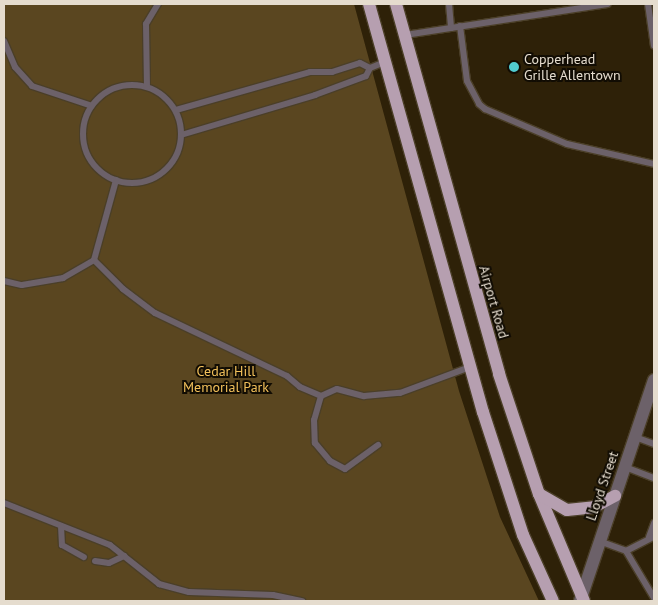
<!DOCTYPE html>
<style>
body{margin:0}
#map{position:relative;width:658px;height:605px;overflow:hidden;background:#2e2108;font-family:"PT Sans",sans-serif}
div>[style]{position:absolute}
.green>*{inset:0;background:#5a4620}
.roads{filter:drop-shadow(1px 0 #4b3f28) drop-shadow(-1px 0 #4b3f28) drop-shadow(0 1px #4b3f28) drop-shadow(0 -1px #4b3f28)}
.lane>*{height:6px;margin:-3px;padding:0 3px;transform-origin:3px;border-radius:3px;background:#6c6169}
.lane>.ring{margin:-3px;padding:0;box-sizing:content-box;background:none;border:6px solid #6c6169;border-radius:50%}
.street>*{height:12px;margin:-6px;padding:0 6px;transform-origin:6px;border-radius:6px;background:#6c6169}
.primary>*{height:12px;margin:-6px;padding:0 6px;transform-origin:6px;border-radius:6px;background:#b69fb0}
.dots>*{width:14px;height:14px;translate:-50% -50%;box-sizing:border-box;border:2px solid #110c03;border-radius:50%}
span{translate:-50% -50%;white-space:nowrap;text-align:center;line-height:1.15;-webkit-text-stroke:4px #110c03;paint-order:stroke}
.poi-label{font-size:14px;color:#e5dcce}
.left{translate:0 -50%;text-align:left}
.street-label{font-size:14px;color:#e5dcce}
.park-label{font-size:14px;color:#f2c05b}
.frame{position:absolute;inset:0;border:5px solid #e5dcce;pointer-events:none}
</style>
<div id="map">
<div class="green">
<i style="clip-path:polygon(4px 4px,354px 4px,459px 391px,500px 517px,539px 601px,4px 601px)"></i>
</div>
<div class="roads">
<div class="lane">
<i style="left:449px;top:4px;width:24px;rotate:85deg"></i>
<i style="left:648px;top:4px;width:42px;rotate:81.9deg"></i>
<i style="left:460px;top:26px;width:55px;rotate:82.7deg"></i>
<i style="left:467px;top:81px;width:26px;rotate:62deg"></i>
<i style="left:479px;top:104px;width:8px;rotate:40deg"></i>
<i style="left:485px;top:109px;width:89px;rotate:23.1deg"></i>
<i style="left:567px;top:144px;width:89px;rotate:12.9deg"></i>
<i style="left:405px;top:35px;width:205px;rotate:-8.7deg"></i>
<i style="left:4px;top:41px;width:28px;rotate:67deg"></i>
<i style="left:15px;top:67px;width:25px;rotate:48deg"></i>
<i style="left:32px;top:86px;width:63px;rotate:18.4deg"></i>
<i class="ring" style="left:83px;top:85px;width:92px;height:92px"></i>
<i style="left:147px;top:87px;width:63px;rotate:-90.9deg"></i>
<i style="left:146px;top:24px;width:23px;rotate:-59deg"></i>
<i style="left:176px;top:110px;width:139px;rotate:-15.8deg"></i>
<i style="left:310px;top:72px;width:22px"></i>
<i style="left:332px;top:72px;width:29px;rotate:-18deg"></i>
<i style="left:360px;top:63px;width:11px;rotate:27deg"></i>
<i style="left:181px;top:135px;width:140px;rotate:-16.6deg"></i>
<i style="left:315px;top:95px;width:54px;rotate:-20.4deg"></i>
<i style="left:366px;top:76px;width:9px;rotate:-63deg"></i>
<i style="left:370px;top:68px;width:18px;rotate:-22deg"></i>
<i style="left:94px;top:260px;width:41px;rotate:45deg"></i>
<i style="left:123px;top:289px;width:40px;rotate:37deg"></i>
<i style="left:155px;top:313px;width:146px;rotate:25.5deg"></i>
<i style="left:287px;top:376px;width:17px;rotate:40deg"></i>
<i style="left:300px;top:387px;width:23px;rotate:23deg"></i>
<i style="left:321px;top:396px;width:17px;rotate:-24deg"></i>
<i style="left:337px;top:389px;width:28px;rotate:15deg"></i>
<i style="left:364px;top:396px;width:36px;rotate:-5deg"></i>
<i style="left:400px;top:393px;width:75px;rotate:-20.4deg"></i>
<i style="left:4px;top:281px;width:18px;rotate:13deg"></i>
<i style="left:22px;top:285px;width:42px;rotate:-9.7deg"></i>
<i style="left:63px;top:278px;width:36px;rotate:-30deg"></i>
<i style="left:94px;top:260px;width:83px;rotate:-74.6deg"></i>
<i style="left:321px;top:396px;width:25px;rotate:106deg"></i>
<i style="left:314px;top:420px;width:23px;rotate:88deg"></i>
<i style="left:315px;top:443px;width:23px;rotate:50deg"></i>
<i style="left:330px;top:461px;width:17px;rotate:28deg"></i>
<i style="left:345px;top:469px;width:41px;rotate:-36deg"></i>
<i style="left:635px;top:437px;width:20px;rotate:20deg"></i>
<i style="left:625px;top:467px;width:31px;rotate:21deg"></i>
<i style="left:4px;top:503px;width:114px;rotate:21.6deg"></i>
<i style="left:110px;top:545px;width:63px;rotate:38.5deg"></i>
<i style="left:159px;top:584px;width:31px;rotate:15deg"></i>
<i style="left:189px;top:592px;width:84px;rotate:2deg"></i>
<i style="left:273px;top:595px;width:30px;rotate:12deg"></i>
<i style="left:61px;top:526px;width:19px;rotate:87deg"></i>
<i style="left:62px;top:545px;width:25px;rotate:29deg"></i>
<i style="left:649px;top:537px;width:15px;rotate:-70deg"></i>
<i style="left:599px;top:541px;width:29px;rotate:20deg"></i>
<i style="left:626px;top:551px;width:55px;rotate:59.2deg"></i>
<i style="left:626px;top:551px;width:31px;rotate:-27deg"></i>
<i style="left:95px;top:561px;width:14px;rotate:8deg"></i>
<i style="left:109px;top:563px;width:17px;rotate:-25deg"></i>
</div>
<div class="street">
<i style="left:580px;top:601px;width:233px;rotate:-71.5deg"></i>
</div>
<div class="primary">
<i style="left:369px;top:4px;width:424px;rotate:74.4deg"></i>
<i style="left:483px;top:412px;width:129px;rotate:72deg"></i>
<i style="left:523px;top:535px;width:72px;rotate:65.6deg"></i>
<i style="left:396px;top:4px;width:384px;rotate:74.4deg"></i>
<i style="left:499px;top:374px;width:126px;rotate:71.6deg"></i>
<i style="left:539px;top:494px;width:116px;rotate:67.2deg"></i>
<i style="left:539px;top:494px;width:32px;rotate:30deg"></i>
<i style="left:567px;top:510px;width:27px;rotate:-6deg"></i>
<i style="left:594px;top:507px;width:24px;rotate:-28deg"></i>
</div>
</div>
<div class="dots">
<i style="left:514px;top:67px;background:#51ccd1"></i>
</div>
<div class="poi-label">
<span class="left" style="left:524px;top:67px">Copperhead<br>Grille Allentown</span>
</div>
<div class="street-label">
<span style="left:494px;top:302px;rotate:74deg">Airport Road</span>
<span style="left:602px;top:486px;rotate:-71deg">Lloyd Street</span>
</div>
<div class="park-label">
<span style="left:226px;top:379px">Cedar Hill<br>Memorial Park</span>
</div>
<div class="frame"></div>
</div>
